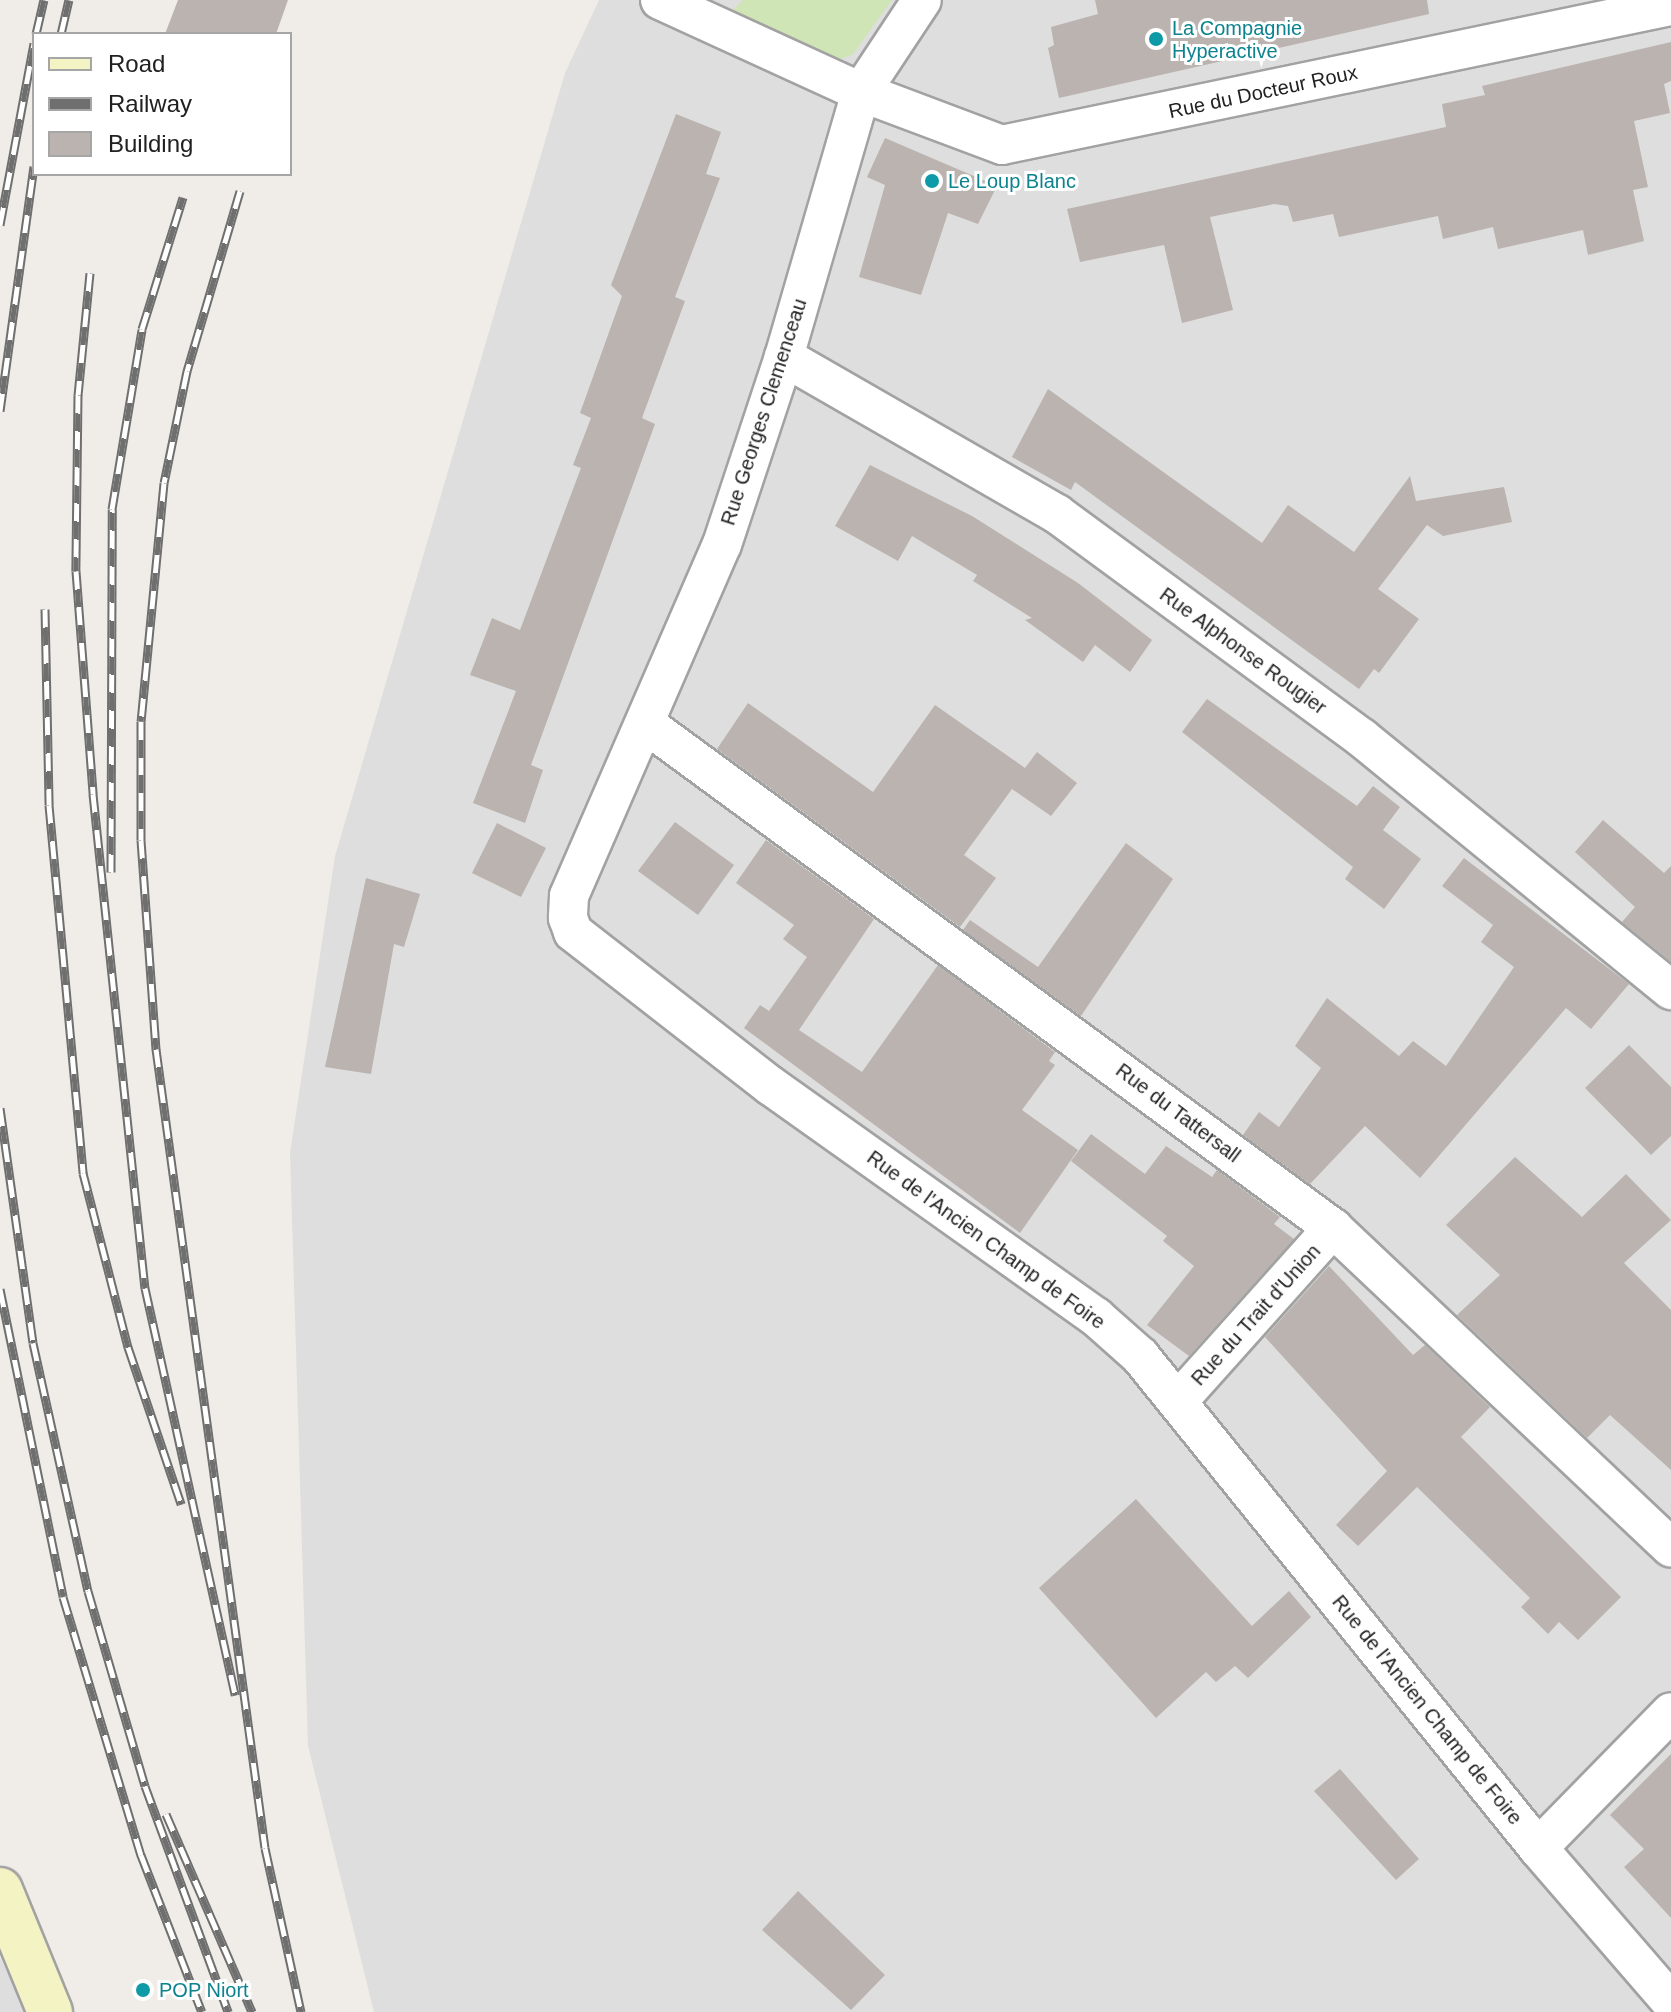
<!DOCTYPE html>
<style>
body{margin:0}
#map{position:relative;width:1671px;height:2012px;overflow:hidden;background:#f0ede9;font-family:Arial,sans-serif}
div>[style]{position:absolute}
.residential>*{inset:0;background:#dfdede}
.grass>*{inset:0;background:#cfe5b5}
.building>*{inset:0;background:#bab3af}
.roads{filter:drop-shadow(2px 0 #a2a2a2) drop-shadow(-2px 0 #a2a2a2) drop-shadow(0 2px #a2a2a2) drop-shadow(0 -2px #a2a2a2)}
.minor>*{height:38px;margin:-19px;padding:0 19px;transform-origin:19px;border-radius:19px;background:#fff}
.secondary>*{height:44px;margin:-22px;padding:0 22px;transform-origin:22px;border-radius:22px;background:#f4f3c4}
.rail>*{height:9px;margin-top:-4.5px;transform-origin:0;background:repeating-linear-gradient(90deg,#fff 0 18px,#6f6f6f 0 36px);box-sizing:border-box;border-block:2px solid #6f6f6f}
.dots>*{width:22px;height:22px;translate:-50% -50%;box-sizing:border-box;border:4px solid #fff;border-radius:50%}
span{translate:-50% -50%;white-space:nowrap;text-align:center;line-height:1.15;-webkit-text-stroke:6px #fff;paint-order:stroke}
.culture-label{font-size:20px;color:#0d838f}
.left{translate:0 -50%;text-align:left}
.street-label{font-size:20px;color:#212121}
.legend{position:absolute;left:32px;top:32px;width:260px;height:144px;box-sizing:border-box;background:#fff;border:2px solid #a6a6a6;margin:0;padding:10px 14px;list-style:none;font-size:24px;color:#212121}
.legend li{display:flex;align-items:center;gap:16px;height:40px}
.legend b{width:40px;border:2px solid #a6a6a6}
</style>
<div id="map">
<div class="residential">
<i style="clip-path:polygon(599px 0,1671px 0,1671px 2012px,374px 2012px,308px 1746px,290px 1153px,335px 856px,565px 73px)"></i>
<i style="clip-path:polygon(0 1957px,26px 2012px,0 2012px)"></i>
</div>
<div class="grass">
<i style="clip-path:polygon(743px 0,892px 0,853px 54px,841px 59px,731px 12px)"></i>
</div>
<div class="building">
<i style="clip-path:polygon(178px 0,288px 0,276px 34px,165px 34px)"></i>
<i style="clip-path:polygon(1095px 0,1427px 0,1429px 14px,1059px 98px,1048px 48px,1054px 45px,1051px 27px,1098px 14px)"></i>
<i style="clip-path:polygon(1671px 42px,1671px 81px,1664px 84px,1670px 113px,1634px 121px,1648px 187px,1633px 190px,1644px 241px,1588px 255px,1583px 230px,1498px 249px,1493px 227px,1443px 239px,1438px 216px,1339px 237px,1333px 214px,1293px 222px,1288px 206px,1274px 204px,1210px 217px,1233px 310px,1182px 323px,1164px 245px,1080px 262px,1067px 209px,1446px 127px,1442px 104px,1485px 95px,1482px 86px)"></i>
<i style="clip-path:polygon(676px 114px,721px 132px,706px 174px,720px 178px,675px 297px,685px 301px,642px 418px,655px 424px,531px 765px,543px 770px,525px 823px,473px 803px,516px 691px,470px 675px,492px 618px,520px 630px,581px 468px,573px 465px,591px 418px,580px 413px,622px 296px,611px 285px)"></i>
<i style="clip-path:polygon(885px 138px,997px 186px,978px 224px,948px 213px,921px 295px,859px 277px,885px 185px,867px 177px)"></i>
<i style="clip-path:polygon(1048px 389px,1262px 543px,1288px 505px,1354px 552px,1410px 476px,1416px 501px,1504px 487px,1512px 522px,1443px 536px,1427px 525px,1378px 589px,1419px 619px,1379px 673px,1374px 669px,1359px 689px,1075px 482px,1071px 490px,1012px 457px)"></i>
<i style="clip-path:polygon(870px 465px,972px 516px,1078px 583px,1152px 640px,1130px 672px,1095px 645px,1083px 662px,1025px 620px,1032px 618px,973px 581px,977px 575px,912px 536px,898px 561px,835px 526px)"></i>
<i style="clip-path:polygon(1207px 699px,1357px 806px,1373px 786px,1400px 807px,1383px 830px,1421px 859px,1384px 909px,1345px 879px,1353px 867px,1182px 732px)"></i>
<i style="clip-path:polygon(748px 703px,873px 792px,935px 705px,1025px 768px,1037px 752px,1077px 783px,1051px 816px,1012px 789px,964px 855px,996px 878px,960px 927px,717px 749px)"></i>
<i style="clip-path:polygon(1603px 820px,1664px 873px,1671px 866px,1671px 962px,1622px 922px,1635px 907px,1575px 852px)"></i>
<i style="clip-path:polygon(675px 822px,734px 865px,698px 915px,638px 871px)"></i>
<i style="clip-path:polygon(497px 823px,546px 848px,521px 897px,472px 873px)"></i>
<i style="clip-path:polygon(766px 840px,874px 919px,799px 1030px,862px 1072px,938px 965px,1055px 1052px,1049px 1061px,1055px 1065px,1022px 1110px,1078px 1150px,1020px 1233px,744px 1028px,760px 1005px,769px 1011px,807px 957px,783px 939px,794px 925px,736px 883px)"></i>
<i style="clip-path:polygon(1126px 843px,1173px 879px,1081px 1016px,963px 930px,970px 920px,1038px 967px)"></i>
<i style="clip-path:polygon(1464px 858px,1629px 984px,1591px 1029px,1566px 1008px,1420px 1178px,1365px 1126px,1310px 1184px,1243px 1135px,1259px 1112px,1279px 1127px,1321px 1068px,1295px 1046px,1327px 998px,1399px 1056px,1413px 1041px,1446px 1066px,1514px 967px,1481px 942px,1493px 925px,1442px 886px)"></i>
<i style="clip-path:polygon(366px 878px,420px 894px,404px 947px,394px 944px,371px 1074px,325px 1067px)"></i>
<i style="clip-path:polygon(1629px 1045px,1671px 1087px,1671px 1136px,1651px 1155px,1585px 1088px)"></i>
<i style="clip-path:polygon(1091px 1134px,1145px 1174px,1166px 1146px,1212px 1177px,1217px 1170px,1280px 1217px,1274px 1224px,1294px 1239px,1189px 1356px,1147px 1325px,1194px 1266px,1163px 1241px,1167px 1236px,1071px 1161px)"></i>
<i style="clip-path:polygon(1515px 1157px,1582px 1217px,1626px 1174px,1671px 1220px,1624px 1263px,1671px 1310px,1671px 1470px,1610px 1415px,1587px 1438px,1457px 1315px,1500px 1275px,1446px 1225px)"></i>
<i style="clip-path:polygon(1329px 1266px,1413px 1355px,1425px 1345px,1490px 1407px,1461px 1437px,1621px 1597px,1578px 1640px,1559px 1622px,1548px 1634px,1521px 1607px,1530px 1598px,1417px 1487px,1358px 1546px,1336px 1525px,1387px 1471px,1265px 1337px)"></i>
<i style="clip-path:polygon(1136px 1499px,1252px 1626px,1289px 1591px,1311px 1617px,1248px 1678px,1235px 1666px,1216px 1682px,1206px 1672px,1156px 1718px,1039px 1588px)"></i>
<i style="clip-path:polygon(1671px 1754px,1671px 1918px,1624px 1867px,1644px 1849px,1610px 1815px)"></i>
<i style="clip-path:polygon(1340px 1769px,1419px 1859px,1396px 1880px,1314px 1791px)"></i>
<i style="clip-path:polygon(798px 1891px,885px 1975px,851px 2010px,762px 1930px)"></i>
</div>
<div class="roads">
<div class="minor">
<i style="left:660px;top:0;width:221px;rotate:24.6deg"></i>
<i style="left:861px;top:92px;width:110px;rotate:-56.5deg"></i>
<i style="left:1671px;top:6px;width:683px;rotate:168.26deg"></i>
<i style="left:1002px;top:145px;width:151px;rotate:-159.4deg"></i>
<i style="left:861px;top:92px;width:276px;rotate:106.2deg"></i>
<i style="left:784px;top:357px;width:197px;rotate:108.3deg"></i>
<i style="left:722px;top:544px;width:384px;rotate:113.5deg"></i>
<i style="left:569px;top:896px;width:22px;rotate:93deg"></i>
<i style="left:568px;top:918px;width:15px;rotate:70deg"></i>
<i style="left:573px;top:932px;width:251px;rotate:37.9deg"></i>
<i style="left:771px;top:1086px;width:399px;rotate:35.4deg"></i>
<i style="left:1096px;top:1317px;width:59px;rotate:41.6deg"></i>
<i style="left:1140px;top:1356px;width:633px;rotate:51.03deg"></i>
<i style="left:1538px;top:1848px;width:203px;rotate:49.2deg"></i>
<i style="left:784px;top:357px;width:315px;rotate:29.9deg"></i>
<i style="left:1057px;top:514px;width:378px;rotate:36.3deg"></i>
<i style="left:1362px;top:738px;width:399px;rotate:39.2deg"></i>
<i style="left:647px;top:725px;width:851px;rotate:36.25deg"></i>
<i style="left:1333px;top:1228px;width:465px;rotate:43.4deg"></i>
<i style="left:1179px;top:1400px;width:231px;rotate:-48.2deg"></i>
<i style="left:1538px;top:1848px;width:190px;rotate:-45.6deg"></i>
</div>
<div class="secondary">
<i style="left:0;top:1890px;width:132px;rotate:67.7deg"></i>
</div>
</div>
<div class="rail">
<i style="left:36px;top:34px;width:35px;rotate:-77deg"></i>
<i style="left:61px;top:34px;width:35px;rotate:-77deg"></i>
<i style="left:240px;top:191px;width:188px;rotate:106.4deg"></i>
<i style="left:187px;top:371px;width:114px;rotate:101.6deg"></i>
<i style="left:164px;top:483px;width:239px;rotate:95.5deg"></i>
<i style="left:141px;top:721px;width:119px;rotate:90deg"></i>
<i style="left:141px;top:840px;width:210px;rotate:85.9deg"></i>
<i style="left:156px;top:1049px;width:806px;rotate:82.23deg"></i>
<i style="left:265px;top:1848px;width:168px;rotate:77.6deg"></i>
<i style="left:0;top:225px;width:185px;rotate:-79.4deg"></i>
<i style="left:90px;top:273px;width:123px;rotate:95.6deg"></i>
<i style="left:78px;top:395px;width:176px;rotate:90.7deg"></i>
<i style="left:76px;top:571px;width:224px;rotate:85.6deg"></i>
<i style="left:93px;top:794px;width:497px;rotate:84deg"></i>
<i style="left:145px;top:1288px;width:417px;rotate:77.5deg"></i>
<i style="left:0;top:411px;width:247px;rotate:-82.1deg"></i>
<i style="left:45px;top:609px;width:196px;rotate:88.8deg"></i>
<i style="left:49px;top:805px;width:370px;rotate:84.7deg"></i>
<i style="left:83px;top:1173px;width:180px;rotate:75.5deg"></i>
<i style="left:128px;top:1347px;width:166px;rotate:71.3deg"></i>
<i style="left:111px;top:872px;width:363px;rotate:-89.8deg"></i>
<i style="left:112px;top:509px;width:182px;rotate:-80.5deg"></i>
<i style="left:142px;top:329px;width:138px;rotate:-72.7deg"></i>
<i style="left:0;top:1108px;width:237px;rotate:82deg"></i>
<i style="left:33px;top:1343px;width:254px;rotate:77.5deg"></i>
<i style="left:88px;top:1591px;width:203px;rotate:73.7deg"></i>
<i style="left:145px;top:1786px;width:241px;rotate:69.8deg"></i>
<i style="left:0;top:1289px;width:314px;rotate:78.4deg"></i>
<i style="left:63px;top:1597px;width:270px;rotate:73.2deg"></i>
<i style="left:141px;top:1855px;width:168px;rotate:68.8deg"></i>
<i style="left:166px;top:1814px;width:216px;rotate:66.5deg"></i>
</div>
<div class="dots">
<i style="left:1156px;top:39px;background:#0f9aa8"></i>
<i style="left:932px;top:181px;background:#0f9aa8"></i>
<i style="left:143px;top:1990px;background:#0f9aa8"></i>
</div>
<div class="culture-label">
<span class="left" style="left:1172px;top:40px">La Compagnie<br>Hyperactive</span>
<span class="left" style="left:948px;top:181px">Le Loup Blanc</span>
<span class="left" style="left:159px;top:1990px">POP Niort</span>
</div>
<div class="street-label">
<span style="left:1263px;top:92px;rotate:-12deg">Rue du Docteur Roux</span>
<span style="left:764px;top:412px;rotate:-72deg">Rue Georges Clemenceau</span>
<span style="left:1243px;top:651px;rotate:36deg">Rue Alphonse Rougier</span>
<span style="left:1178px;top:1113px;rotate:37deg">Rue du Tattersall</span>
<span style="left:986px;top:1240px;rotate:36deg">Rue de l'Ancien Champ de Foire</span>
<span style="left:1256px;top:1315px;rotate:-48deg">Rue du Trait d'Union</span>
<span style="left:1427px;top:1710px;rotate:51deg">Rue de l'Ancien Champ de Foire</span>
</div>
<ul class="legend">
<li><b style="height:10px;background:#f4f3c4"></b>Road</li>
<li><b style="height:10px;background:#6f6f6f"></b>Railway</li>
<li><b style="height:22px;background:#bab3af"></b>Building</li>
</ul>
</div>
